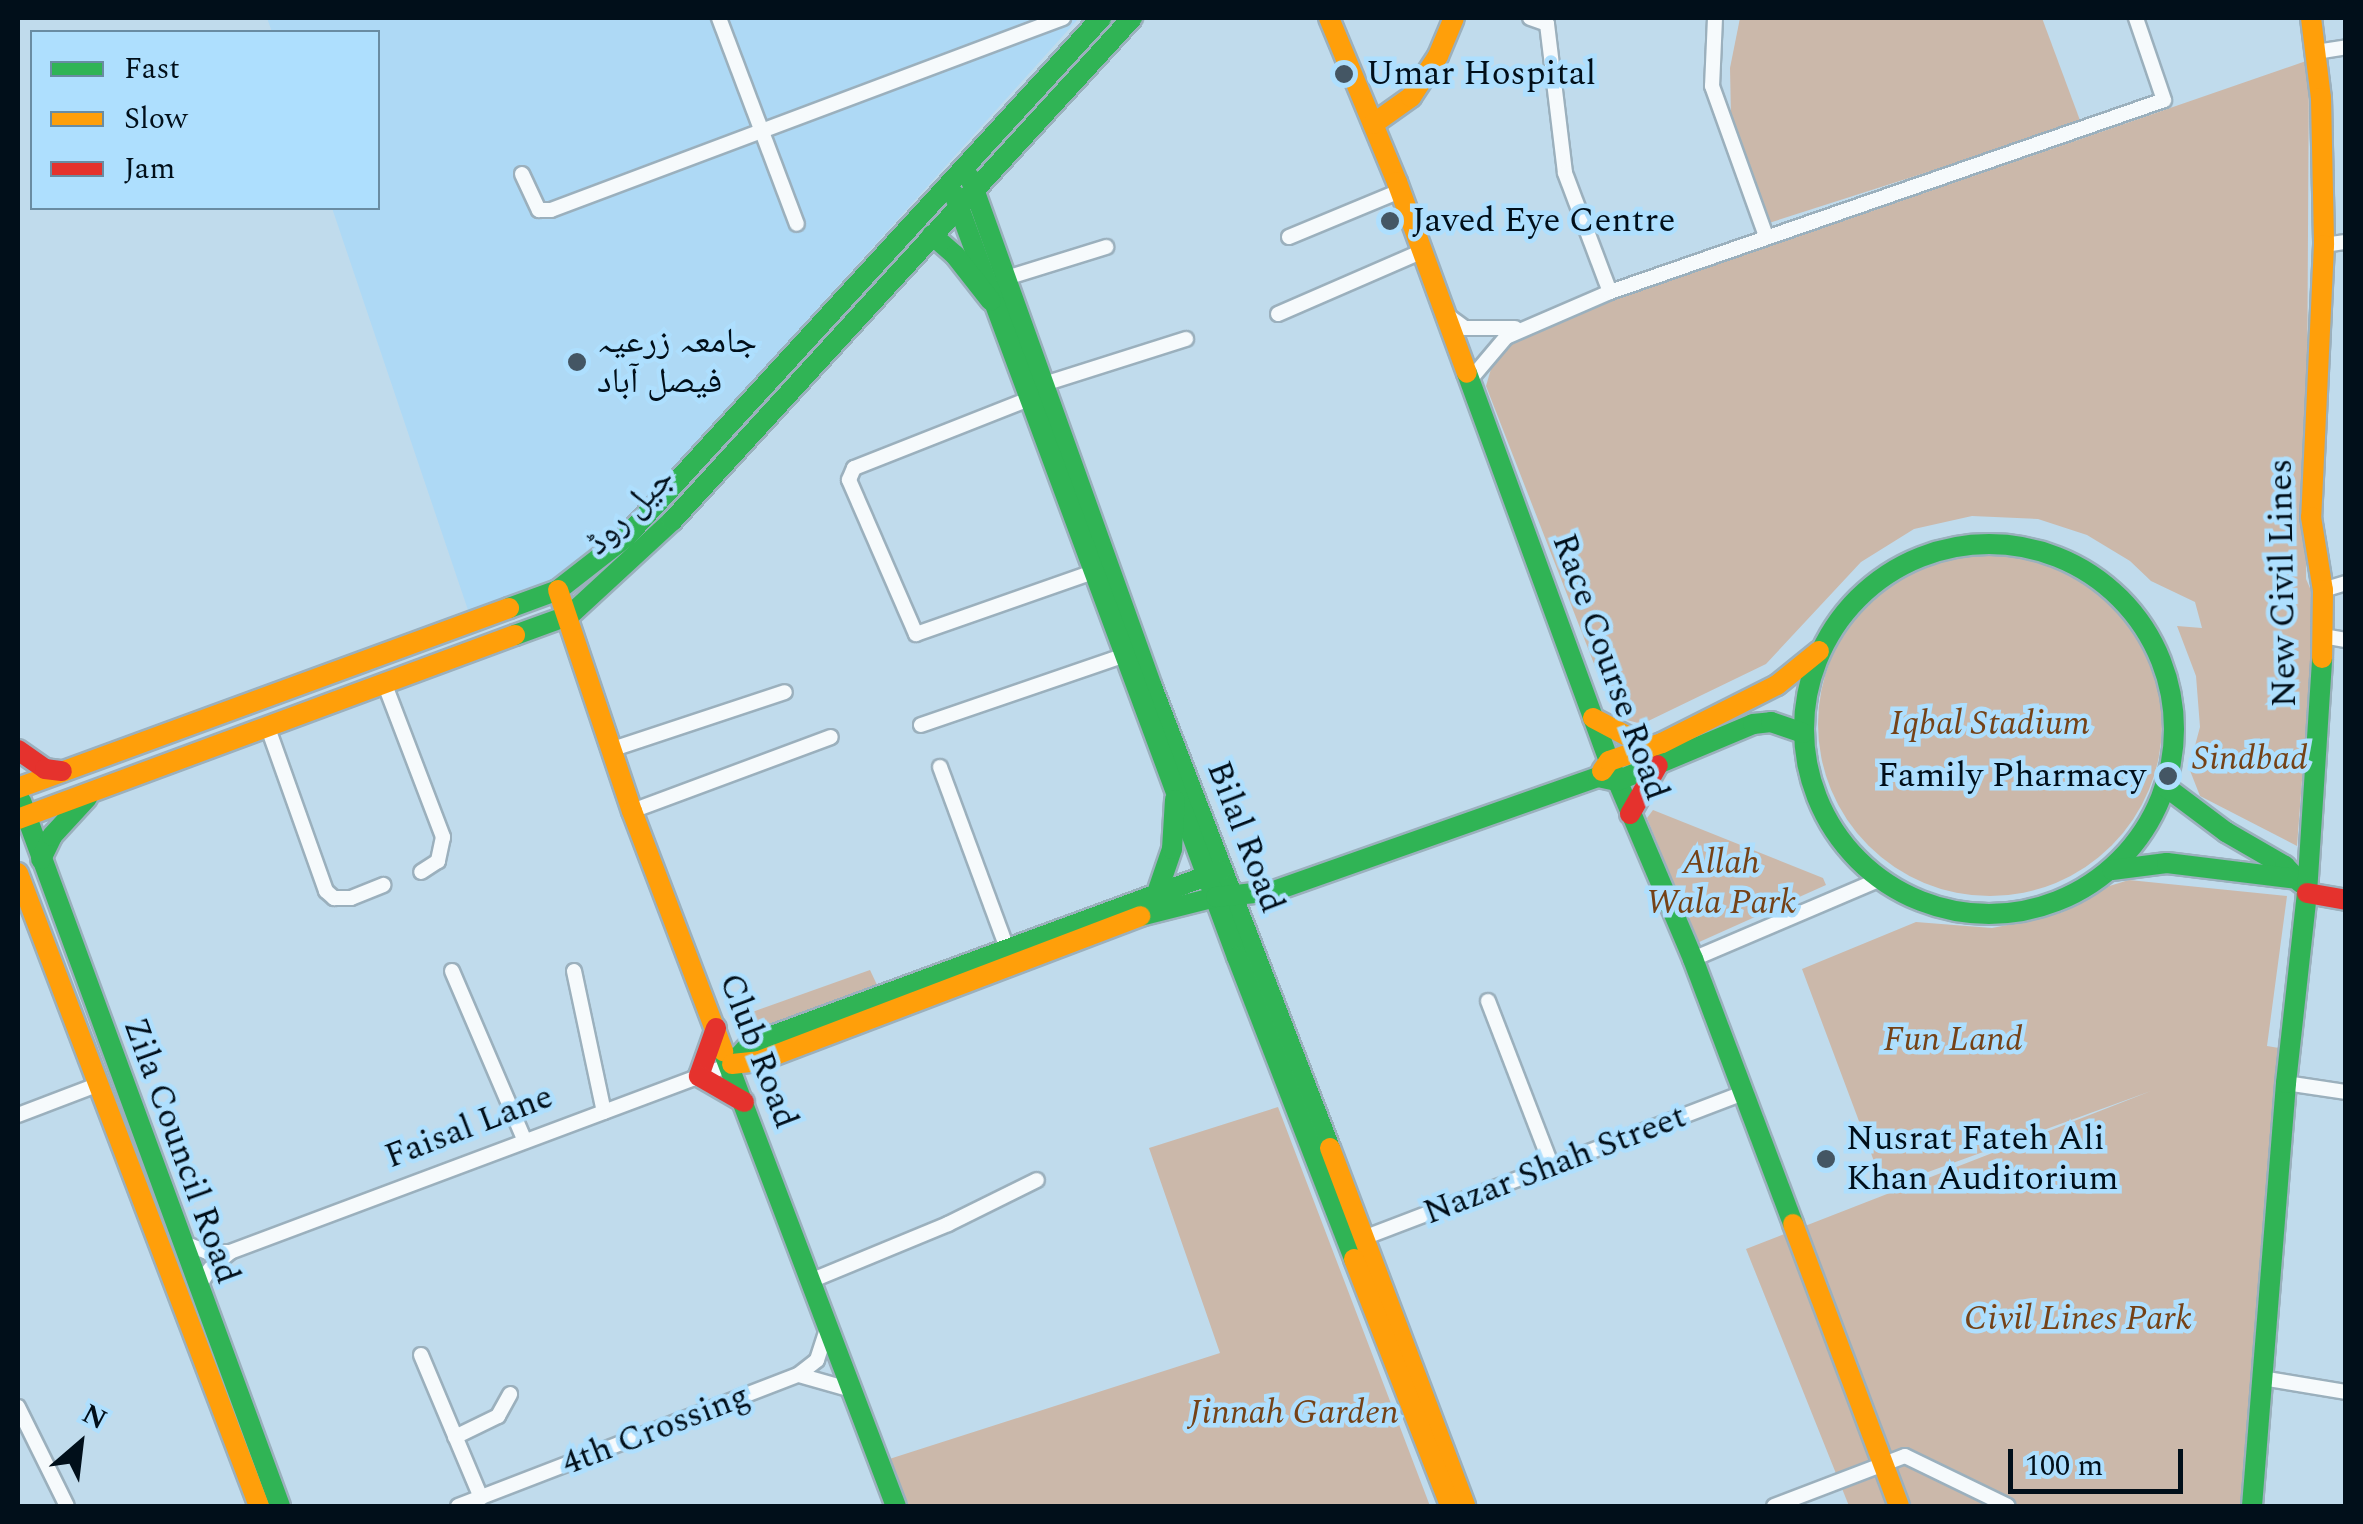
<!DOCTYPE html>
<meta charset="utf-8">
<style>
body{margin:0}
#map{position:relative;width:2363px;height:1524px;overflow:hidden;background:#c0dbec;font-family:Spectral,"Noto Naskh Arabic",serif}
div>[style]{position:absolute}
.built>*{inset:0;background:#aed9f5}
.green>*{inset:0;background:#cbb8aa}
.round{border-radius:50%}
.roads{filter:drop-shadow(2px 0 #9bb0bd) drop-shadow(-2px 0 #9bb0bd) drop-shadow(0 2px #9bb0bd) drop-shadow(0 -2px #9bb0bd)}
.street>*{height:14px;margin:-7px;padding:0 7px;transform-origin:7px;border-radius:7px;background:#f6fafc}
.fast>*{height:20px;margin:-10px;padding:0 10px;transform-origin:10px;border-radius:10px;background:#30b455}
.fast>.ring{margin:-10px;padding:0;box-sizing:content-box;background:none;border:20px solid #30b455;border-radius:50%}
.slow>*{height:20px;margin:-10px;padding:0 10px;transform-origin:10px;border-radius:10px;background:#ff9f0a}
.jam>*{height:20px;margin:-10px;padding:0 10px;transform-origin:10px;border-radius:10px;background:#e5322d}
.dots>*{width:28px;height:28px;translate:-50% -50%;box-sizing:border-box;border:5px solid #aedffe;border-radius:50%}
span{translate:-50% -50%;white-space:nowrap;text-align:center;line-height:1.15;-webkit-text-stroke:9px #aedffe;paint-order:stroke}
.poi-label{font-size:35px;color:#010f1a}
.left{translate:0 -50%;text-align:left}
.right{translate:-100% -50%;text-align:right}
.street-label{font-size:35px;color:#010f1a}
.park-label{font-size:35px;color:#754217;font-style:italic}
.frame{position:absolute;inset:0;border:20px solid #010f1a;pointer-events:none}
.legend{position:absolute;left:30px;top:30px;width:350px;height:180px;box-sizing:border-box;background:#aedffe;border:2px solid #698ca3;margin:0;padding:12px 18px;list-style:none;font-size:30px;color:#010f1a}
.legend li{display:flex;align-items:center;gap:20px;height:50px}
.legend b{width:50px;border:2px solid #698ca3}
.north{position:absolute;left:30px;top:1394px;width:100px;height:100px;-webkit-text-stroke:8px #aedffe;paint-order:stroke;rotate:28deg;font-size:28px;font-weight:700;line-height:40px;text-align:center;color:#010f1a}
.north::after{content:'';display:block;margin:auto;width:35px;height:45px;background:#010f1a;clip-path:polygon(50% 0,100% 100%,50% 72%,0 100%)}
.scale{position:absolute;left:2008px;top:1449px;width:175px;height:45px;box-sizing:border-box;border:5px solid #010f1a;border-top:0;padding-left:12px;font-size:30px;line-height:35px;white-space:nowrap;color:#010f1a;-webkit-text-stroke:8px #aedffe;paint-order:stroke}
</style>
<div id="map">
<div class="built">
<i style="clip-path:polygon(267px 18px,1079px 18px,620px 528px,561px 577px,470px 616px,332px 208px,378px 208px,378px 32px,272px 32px)"></i>
</div>
<div class="green">
<i style="clip-path:polygon(1740px 18px,2042px 18px,2081px 123px,1769px 223px,1731px 117px,1730px 68px)"></i>
<i style="clip-path:polygon(2309px 60px,2306px 579px,2313px 595px,2313px 635px,2297px 846px,2200px 796px,2189px 768px,2200px 727px,2196px 676px,2177px 626px,2202px 628px,2195px 602px,2151px 581px,2130px 561px,2087px 535px,2038px 519px,1972px 516px,1914px 529px,1861px 562px,1766px 664px,1642px 724px,1623px 719px,1603px 687px,1486px 386px,1495px 355px,1516px 334px)"></i>
<i class="round" style="left:1818px;top:552px;width:344px;height:344px"></i>
<i style="clip-path:polygon(1653px 810px,1823px 878px,1826px 885px,1697px 943px,1647px 818px)"></i>
<i style="clip-path:polygon(2129px 880px,2287px 896px,2267px 1046px,2291px 1050px,2253px 1506px,1849px 1506px,1746px 1249px,2151px 1091px,1884px 1188px,1802px 969px,1916px 922px,1992px 928px,2028px 921px,2063px 912px,2106px 887px)"></i>
<i style="clip-path:polygon(870px 970px,878px 987px,749px 1034px,744px 1015px)"></i>
<i style="clip-path:polygon(1278px 1107px,1430px 1506px,897px 1506px,880px 1462px,1220px 1353px,1149px 1148px)"></i>
</div>
<div class="roads">
<div class="street">
<i style="left:719px;top:18px;width:220px;rotate:69.3deg"></i>
<i style="left:1530px;top:18px;width:18px;rotate:19deg"></i>
<i style="left:1547px;top:24px;width:150px;rotate:83.1deg"></i>
<i style="left:1565px;top:173px;width:127px;rotate:69.3deg"></i>
<i style="left:1715px;top:18px;width:68px;rotate:92.5deg"></i>
<i style="left:1712px;top:86px;width:159px;rotate:70.2deg"></i>
<i style="left:2316px;top:52px;width:30px;rotate:-9deg"></i>
<i style="left:522px;top:174px;width:40px;rotate:65deg"></i>
<i style="left:539px;top:210px;width:12px"></i>
<i style="left:551px;top:210px;width:547px;rotate:-20.56deg"></i>
<i style="left:1289px;top:237px;width:120px;rotate:-22.5deg"></i>
<i style="left:2324px;top:245px;width:22px;rotate:-8deg"></i>
<i style="left:1006px;top:278px;width:105px;rotate:-17.2deg"></i>
<i style="left:1278px;top:314px;width:158px;rotate:-23.5deg"></i>
<i style="left:1447px;top:315px;width:22px;rotate:36deg"></i>
<i style="left:1465px;top:328px;width:50px"></i>
<i style="left:1469px;top:381px;width:57px;rotate:-49.9deg"></i>
<i style="left:1506px;top:337px;width:113px;rotate:-23.4deg"></i>
<i style="left:1610px;top:292px;width:586px;rotate:-19.11deg"></i>
<i style="left:2164px;top:100px;width:87px;rotate:-108.9deg"></i>
<i style="left:1044px;top:384px;width:149px;rotate:-17.6deg"></i>
<i style="left:1029px;top:399px;width:188px;rotate:158.5deg"></i>
<i style="left:854px;top:468px;width:13px;rotate:113deg"></i>
<i style="left:849px;top:480px;width:168px;rotate:66.5deg"></i>
<i style="left:916px;top:634px;width:188px;rotate:-19.3deg"></i>
<i style="left:2323px;top:590px;width:24px;rotate:-17deg"></i>
<i style="left:2323px;top:636px;width:23px;rotate:10deg"></i>
<i style="left:385px;top:685px;width:163px;rotate:69.1deg"></i>
<i style="left:443px;top:837px;width:25px;rotate:102deg"></i>
<i style="left:438px;top:861px;width:20px;rotate:147deg"></i>
<i style="left:921px;top:725px;width:217px;rotate:-18.9deg"></i>
<i style="left:268px;top:728px;width:173px;rotate:70.4deg"></i>
<i style="left:326px;top:891px;width:11px;rotate:41deg"></i>
<i style="left:334px;top:898px;width:17px"></i>
<i style="left:351px;top:898px;width:35px;rotate:-22deg"></i>
<i style="left:610px;top:750px;width:184px;rotate:-18.3deg"></i>
<i style="left:940px;top:767px;width:196px;rotate:69.7deg"></i>
<i style="left:632px;top:811px;width:212px;rotate:-20.4deg"></i>
<i style="left:1693px;top:959px;width:204px;rotate:-23.1deg"></i>
<i style="left:452px;top:971px;width:185px;rotate:66.8deg"></i>
<i style="left:574px;top:971px;width:144px;rotate:78deg"></i>
<i style="left:1488px;top:1001px;width:178px;rotate:68.9deg"></i>
<i style="left:2286px;top:1083px;width:61px;rotate:8.5deg"></i>
<i style="left:18px;top:1115px;width:87px;rotate:-20.9deg"></i>
<i style="left:1366px;top:1237px;width:404px;rotate:-20.9deg"></i>
<i style="left:184px;top:1243px;width:25px;rotate:21deg"></i>
<i style="left:207px;top:1252px;width:23px"></i>
<i style="left:230px;top:1252px;width:536px;rotate:-20.53deg"></i>
<i style="left:810px;top:1281px;width:149px;rotate:-22.4deg"></i>
<i style="left:948px;top:1224px;width:99px;rotate:-26.3deg"></i>
<i style="left:198px;top:1288px;width:22px;rotate:-58deg"></i>
<i style="left:210px;top:1269px;width:26px;rotate:-40deg"></i>
<i style="left:421px;top:1355px;width:155px;rotate:67.2deg"></i>
<i style="left:799px;top:1375px;width:55px;rotate:15.8deg"></i>
<i style="left:2262px;top:1378px;width:85px;rotate:9.5deg"></i>
<i style="left:18px;top:1407px;width:110px;rotate:63.7deg"></i>
<i style="left:455px;top:1437px;width:48px;rotate:-26deg"></i>
<i style="left:498px;top:1416px;width:25px;rotate:-61deg"></i>
<i style="left:458px;top:1506px;width:364px;rotate:-21.1deg"></i>
<i style="left:798px;top:1375px;width:24px;rotate:-38deg"></i>
<i style="left:817px;top:1360px;width:35px;rotate:-72deg"></i>
<i style="left:1774px;top:1506px;width:140px;rotate:-20.9deg"></i>
<i style="left:1905px;top:1456px;width:114px;rotate:25.9deg"></i>
</div>
<div class="fast">
<i style="left:970px;top:178px;width:541px;rotate:70.32deg"></i>
<i style="left:1152px;top:687px;width:494px;rotate:68.9deg"></i>
<i style="left:954px;top:194px;width:814px;rotate:69.65deg"></i>
<i style="left:1237px;top:957px;width:324px;rotate:68.8deg"></i>
<i style="left:932px;top:235px;width:30px;rotate:41deg"></i>
<i style="left:955px;top:255px;width:58px;rotate:52deg"></i>
<i style="left:1467px;top:373px;width:413px;rotate:69.9deg"></i>
<i style="left:1609px;top:761px;width:215px;rotate:67deg"></i>
<i style="left:1693px;top:959px;width:283px;rotate:69.3deg"></i>
<i class="ring" style="left:1804px;top:544px;width:350px;height:350px"></i>
<i style="left:509px;top:608px;width:52px;rotate:-20.2deg"></i>
<i style="left:558px;top:590px;width:86px;rotate:-37.9deg"></i>
<i style="left:626px;top:537px;width:704px;rotate:-47.53deg"></i>
<i style="left:515px;top:635px;width:59px;rotate:-20deg"></i>
<i style="left:570px;top:615px;width:139px;rotate:-42.7deg"></i>
<i style="left:672px;top:521px;width:682px;rotate:-47.56deg"></i>
<i style="left:2166px;top:787px;width:75px;rotate:36.9deg"></i>
<i style="left:2226px;top:832px;width:68px;rotate:30deg"></i>
<i style="left:2285px;top:866px;width:23px;rotate:47deg"></i>
<i style="left:21px;top:801px;width:751px;rotate:69.83deg"></i>
<i style="left:41px;top:859px;width:25px;rotate:-64deg"></i>
<i style="left:52px;top:836px;width:52px;rotate:-47.4deg"></i>
<i style="left:2112px;top:870px;width:55px;rotate:-7.3deg"></i>
<i style="left:2167px;top:863px;width:132px;rotate:7deg"></i>
<i style="left:1158px;top:890px;width:43px;rotate:-71.1deg"></i>
<i style="left:1172px;top:849px;width:49px;rotate:-86.5deg"></i>
<i style="left:1140px;top:916px;width:78px;rotate:-14deg"></i>
<i style="left:1216px;top:897px;width:58px;rotate:-5.9deg"></i>
<i style="left:1274px;top:891px;width:343px;rotate:-19.4deg"></i>
<i style="left:1598px;top:777px;width:19px;rotate:12deg"></i>
<i style="left:1617px;top:781px;width:147px;rotate:-22.7deg"></i>
<i style="left:1753px;top:724px;width:18px;rotate:-6deg"></i>
<i style="left:1771px;top:722px;width:34px;rotate:19deg"></i>
<i style="left:723px;top:1051px;width:487px;rotate:69.2deg"></i>
<i style="left:732px;top:1064px;width:27px;rotate:-48deg"></i>
<i style="left:750px;top:1044px;width:501px;rotate:-20.21deg"></i>
<i style="left:2252px;top:1506px;width:424px;rotate:-85.4deg"></i>
<i style="left:2286px;top:1083px;width:191px;rotate:-83.7deg"></i>
<i style="left:2307px;top:893px;width:235px;rotate:-86.3deg"></i>
</div>
<div class="slow">
<i style="left:1329px;top:18px;width:178px;rotate:67.5deg"></i>
<i style="left:1397px;top:182px;width:203px;rotate:69.9deg"></i>
<i style="left:2311px;top:18px;width:81px;rotate:82.9deg"></i>
<i style="left:2321px;top:98px;width:147px;rotate:88.8deg"></i>
<i style="left:2324px;top:245px;width:272px;rotate:92.7deg"></i>
<i style="left:2311px;top:517px;width:74px;rotate:80.7deg"></i>
<i style="left:2323px;top:590px;width:68px;rotate:90.8deg"></i>
<i style="left:1373px;top:124px;width:47px;rotate:-35.4deg"></i>
<i style="left:1411px;top:97px;width:49px;rotate:-56.6deg"></i>
<i style="left:1438px;top:56px;width:41px;rotate:-67.2deg"></i>
<i style="left:558px;top:590px;width:233px;rotate:71.5deg"></i>
<i style="left:632px;top:811px;width:257px;rotate:69.2deg"></i>
<i style="left:1593px;top:718px;width:64px;rotate:27.8deg"></i>
<i style="left:1602px;top:771px;width:12px;rotate:-55deg"></i>
<i style="left:1609px;top:761px;width:56px;rotate:-18.8deg"></i>
<i style="left:1662px;top:743px;width:129px;rotate:-26.8deg"></i>
<i style="left:1777px;top:685px;width:54px;rotate:-39deg"></i>
<i style="left:18px;top:788px;width:523px;rotate:-20.13deg"></i>
<i style="left:18px;top:819px;width:530px;rotate:-20.32deg"></i>
<i style="left:18px;top:873px;width:677px;rotate:69.16deg"></i>
<i style="left:732px;top:1064px;width:27px;rotate:-6deg"></i>
<i style="left:759px;top:1061px;width:408px;rotate:-20.8deg"></i>
<i style="left:1330px;top:1148px;width:383px;rotate:69.3deg"></i>
<i style="left:1793px;top:1224px;width:301px;rotate:69.4deg"></i>
<i style="left:1354px;top:1259px;width:264px;rotate:68.7deg"></i>
</div>
<div class="jam">
<i style="left:18px;top:750px;width:33px;rotate:35deg"></i>
<i style="left:45px;top:769px;width:17px;rotate:7deg"></i>
<i style="left:1630px;top:814px;width:56px;rotate:-60.3deg"></i>
<i style="left:2307px;top:893px;width:40px;rotate:10deg"></i>
<i style="left:716px;top:1028px;width:51px;rotate:109.5deg"></i>
<i style="left:699px;top:1076px;width:52px;rotate:30deg"></i>
</div>
</div>
<div class="dots">
<i style="left:1344px;top:74px;background:#445664"></i>
<i style="left:1390px;top:221px;background:#445664"></i>
<i style="left:577px;top:362px;background:#445664"></i>
<i style="left:2168px;top:776px;background:#445664"></i>
<i style="left:1826px;top:1159px;background:#445664"></i>
</div>
<div class="poi-label">
<span class="left" style="left:1366px;top:74px">Umar Hospital</span>
<span class="left" style="left:1412px;top:221px">Javed Eye Centre</span>
<span class="left" style="left:597px;top:362px">جامعہ زرعیہ<br>فیصل آباد</span>
<span class="right" style="left:2146px;top:776px">Family Pharmacy</span>
<span class="left" style="left:1846px;top:1159px">Nusrat Fateh Ali<br>Khan Auditorium</span>
</div>
<div class="street-label">
<span style="left:630px;top:511px;rotate:-45deg">جیل روڈ</span>
<span style="left:2283px;top:583px;rotate:-91deg">New Civil Lines</span>
<span style="left:1610px;top:667px;rotate:70deg">Race Course Road</span>
<span style="left:1245px;top:837px;rotate:69deg">Bilal Road</span>
<span style="left:758px;top:1051px;rotate:69deg">Club Road</span>
<span style="left:469px;top:1127px;rotate:-21deg">Faisal Lane</span>
<span style="left:181px;top:1151px;rotate:70deg">Zila Council Road</span>
<span style="left:1555px;top:1165px;rotate:-21deg">Nazar Shah Street</span>
<span style="left:656px;top:1430px;rotate:-21deg">4th Crossing</span>
</div>
<div class="park-label">
<span style="left:1990px;top:724px">Iqbal Stadium</span>
<span style="left:2250px;top:759px">Sindbad</span>
<span style="left:1721px;top:883px">Allah<br>Wala Park</span>
<span style="left:1953px;top:1040px">Fun Land</span>
<span style="left:2078px;top:1319px">Civil Lines Park</span>
<span style="left:1294px;top:1413px">Jinnah Garden</span>
</div>
<div class="frame"></div>
<ul class="legend">
<li><b style="height:12px;background:#30b455"></b>Fast</li>
<li><b style="height:12px;background:#ff9f0a"></b>Slow</li>
<li><b style="height:12px;background:#e5322d"></b>Jam</li>
</ul>
<div class="north">N</div>
<div class="scale">100 m</div>
</div>
